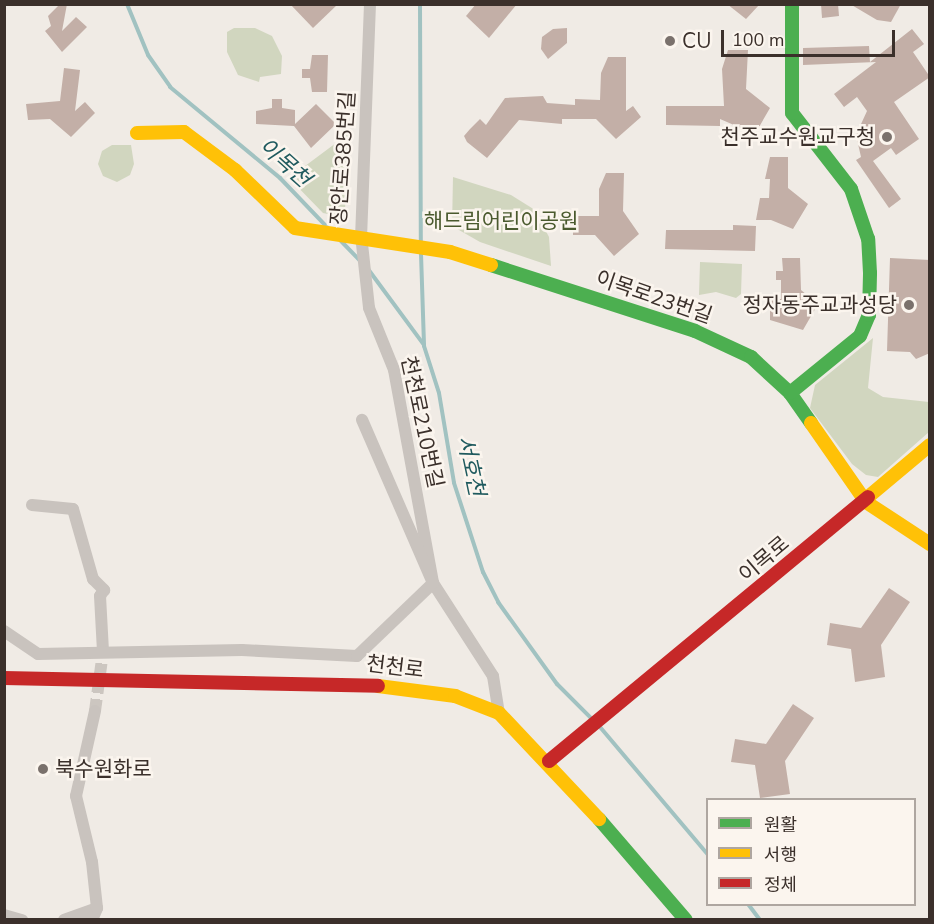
<!DOCTYPE html>
<meta charset="utf-8">
<style>
body{margin:0}
#map{position:relative;width:934px;height:924px;overflow:hidden;background:#f0ebe5;font-family:"Nunito Sans","Noto Sans KR",sans-serif}
div>[style]{position:absolute}
.green>*{inset:0;background:#d1d6bf}
.stream>*{height:4px;margin:-2px;padding:0 2px;transform-origin:2px;border-radius:2px;background:#a1c2c1}
.building>*{inset:0;background:#c3afa7}
.street-tunnel>*{height:12px;margin-top:-6px;transform-origin:0;background:repeating-linear-gradient(90deg,#ccc6c0 0 12px,transparent 0 18px)}
.street>*{height:12px;margin:-6px;padding:0 6px;transform-origin:6px;border-radius:6px;background:#c9c3be}
.fast>*{height:14px;margin:-7px;padding:0 7px;transform-origin:7px;border-radius:7px;background:#4caf50}
.slow>*{height:14px;margin:-7px;padding:0 7px;transform-origin:7px;border-radius:7px;background:#ffc107}
.jam>*{height:14px;margin:-7px;padding:0 7px;transform-origin:7px;border-radius:7px;background:#c62828}
.dots>*{width:16px;height:16px;translate:-50% -50%;box-sizing:border-box;border:3px solid #fbf5ee;border-radius:50%}
span{translate:-50% -50%;white-space:nowrap;text-align:center;line-height:1.15;-webkit-text-stroke:5px #fbf5ee;paint-order:stroke}
.poi-label{font-size:21px;color:#3b302b}
.left{translate:0 -50%;text-align:left}
.right{translate:-100% -50%;text-align:right}
.street-label{font-size:21px;color:#3b302b}
.park-label{font-size:21px;color:#4a5a2e}
.water-label{font-size:22px;color:#1f5a5e;font-style:italic}
.frame{position:absolute;inset:0;border:6px solid #3b302b;pointer-events:none}
.legend{position:absolute;left:706px;top:798px;width:210px;height:108px;box-sizing:border-box;background:#fbf5ee;border:2px solid #aea6a0;margin:0;padding:8px 10px;list-style:none;font-size:18px;color:#3b302b}
.legend li{display:flex;align-items:center;gap:12px;height:30px}
.legend b{width:30px;border:2px solid #aea6a0}
.scale{position:absolute;left:721px;top:30px;width:174px;height:27px;box-sizing:border-box;border:3px solid #3b302b;border-top:0;padding-left:8px;font-size:18px;line-height:21px;white-space:nowrap;color:#3b302b;-webkit-text-stroke:4px #fbf5ee;paint-order:stroke}
</style>
<div id="map">
<div class="green">
<i style="clip-path:polygon(234px 28px,255px 28px,272px 36px,282px 56px,281px 74px,260px 77px,259px 82px,238px 75px,227px 52px,227px 32px)"></i>
<i style="clip-path:polygon(348px 124px,345px 211px,338px 216px,323px 213px,289px 178px,340px 140px)"></i>
<i style="clip-path:polygon(131px 145px,134px 164px,130px 175px,117px 182px,103px 176px,98px 164px,102px 151px,112px 145px)"></i>
<i style="clip-path:polygon(453px 177px,511px 195px,535px 210px,549px 237px,551px 266px,480px 242px,452px 226px)"></i>
<i style="clip-path:polygon(700px 262px,742px 264px,741px 294px,736px 298px,716px 292px,699px 295px)"></i>
<i style="clip-path:polygon(873px 338px,868px 388px,883px 397px,929px 402px,929px 432px,878px 477px,866px 475px,852px 464px,810px 408px,815px 385px)"></i>
</div>
<div class="stream">
<i style="left:127px;top:4px;width:55px;rotate:67.6deg"></i>
<i style="left:148px;top:55px;width:39px;rotate:55deg"></i>
<i style="left:170px;top:87px;width:143px;rotate:39.6deg"></i>
<i style="left:280px;top:178px;width:68px;rotate:46.2deg"></i>
<i style="left:420px;top:4px;width:237px;rotate:89.8deg"></i>
<i style="left:341px;top:241px;width:29px;rotate:46deg"></i>
<i style="left:421px;top:254px;width:92px;rotate:88.1deg"></i>
<i style="left:424px;top:346px;width:49px;rotate:72.3deg"></i>
<i style="left:439px;top:393px;width:91px;rotate:80.5deg"></i>
<i style="left:454px;top:483px;width:94px;rotate:72deg"></i>
<i style="left:483px;top:572px;width:34px;rotate:63deg"></i>
<i style="left:498px;top:602px;width:101px;rotate:54.3deg"></i>
<i style="left:557px;top:684px;width:51px;rotate:45deg"></i>
<i style="left:368px;top:269px;width:94px;rotate:53.6deg"></i>
<i style="left:600px;top:727px;width:167px;rotate:49.8deg"></i>
<i style="left:748px;top:904px;width:20px;rotate:53deg"></i>
</div>
<div class="building">
<i style="clip-path:polygon(60px 4px,67px 4px,62px 31px,76px 17px,87px 27px,62px 52px,45px 31px,51px 26px,48px 16px)"></i>
<i style="clip-path:polygon(290px 4px,338px 4px,313px 28px)"></i>
<i style="clip-path:polygon(476px 4px,517px 4px,489px 38px,466px 16px)"></i>
<i style="clip-path:polygon(727px 4px,760px 4px,746px 19px)"></i>
<i style="clip-path:polygon(821px 4px,838px 4px,839px 16px,822px 18px)"></i>
<i style="clip-path:polygon(850px 4px,901px 4px,891px 22px,877px 20px)"></i>
<i style="clip-path:polygon(567px 28px,567px 43px,548px 59px,541px 49px,542px 37px,553px 29px)"></i>
<i style="clip-path:polygon(912px 29px,924px 44px,913px 52px,930px 77px,894px 102px,919px 139px,896px 155px,891px 148px,873px 161px,901px 199px,889px 208px,856px 160px,861px 157px,856px 135px,867px 111px,857px 97px,844px 107px,834px 94px,876px 62px,803px 65px,803px 48px,869px 46px,870px 62px)"></i>
<i style="clip-path:polygon(728px 50px,748px 50px,746px 89px,770px 108px,755px 134px,720px 119px,720px 126px,666px 125px,666px 106px,724px 106px,722px 69px)"></i>
<i style="clip-path:polygon(312px 55px,328px 55px,327px 92px,312px 92px,310px 78px,302px 78px,302px 69px,310px 69px)"></i>
<i style="clip-path:polygon(608px 57px,626px 57px,626px 111px,633px 106px,641px 117px,616px 139px,596px 119px,562px 119px,562px 124px,519px 120px,487px 158px,467px 142px,464px 136px,470px 129px,480px 119px,486px 125px,505px 98px,543px 96px,547px 103px,575px 105px,575px 99px,600px 100px,601px 73px)"></i>
<i style="clip-path:polygon(64px 68px,80px 70px,75px 111px,85px 102px,95px 113px,71px 137px,50px 119px,28px 120px,26px 104px,60px 101px)"></i>
<i style="clip-path:polygon(272px 99px,282px 99px,282px 108px,295px 110px,295px 124px,316px 104px,336px 124px,311px 148px,294px 126px,256px 124px,256px 111px,272px 108px)"></i>
<i style="clip-path:polygon(770px 157px,788px 157px,788px 188px,808px 204px,793px 229px,771px 220px,756px 220px,760px 198px,769px 198px,770px 179px,765px 179px)"></i>
<i style="clip-path:polygon(606px 173px,624px 173px,623px 211px,639px 234px,614px 256px,595px 235px,573px 235px,573px 216px,599px 216px,599px 189px)"></i>
<i style="clip-path:polygon(733px 225px,756px 226px,755px 251px,665px 249px,666px 230px,733px 230px)"></i>
<i style="clip-path:polygon(782px 258px,800px 258px,801px 290px,818px 304px,803px 330px,770px 320px,770px 298px,781px 299px,781px 280px,776px 280px,776px 271px,783px 271px)"></i>
<i style="clip-path:polygon(890px 258px,930px 260px,930px 353px,916px 359px,910px 352px,887px 351px)"></i>
<i style="clip-path:polygon(889px 588px,910px 602px,881px 645px,885px 677px,855px 682px,851px 649px,827px 645px,830px 623px,861px 628px)"></i>
<i style="clip-path:polygon(793px 704px,814px 718px,785px 761px,790px 794px,760px 798px,755px 765px,731px 762px,735px 739px,766px 744px)"></i>
</div>
<div class="street-tunnel">
<i style="left:95px;top:711px;width:60px;rotate:-82.3deg"></i>
</div>
<div class="street">
<i style="left:370px;top:4px;width:231px;rotate:92.2deg"></i>
<i style="left:361px;top:235px;width:73px;rotate:83.7deg"></i>
<i style="left:369px;top:308px;width:67px;rotate:68deg"></i>
<i style="left:394px;top:370px;width:217px;rotate:79.6deg"></i>
<i style="left:433px;top:583px;width:111px;rotate:57.2deg"></i>
<i style="left:493px;top:676px;width:37px;rotate:81deg"></i>
<i style="left:32px;top:505px;width:41px;rotate:5.6deg"></i>
<i style="left:73px;top:509px;width:73px;rotate:74.1deg"></i>
<i style="left:93px;top:579px;width:16px;rotate:45deg"></i>
<i style="left:104px;top:590px;width:7px;rotate:124deg"></i>
<i style="left:100px;top:596px;width:56px;rotate:86.9deg"></i>
<i style="left:4px;top:631px;width:41px;rotate:34.1deg"></i>
<i style="left:38px;top:654px;width:204px;rotate:-1.1deg"></i>
<i style="left:242px;top:650px;width:115px;rotate:3deg"></i>
<i style="left:357px;top:656px;width:105px;rotate:-43.8deg"></i>
<i style="left:433px;top:583px;width:178px;rotate:-113.5deg"></i>
<i style="left:4px;top:915px;width:19px;rotate:16deg"></i>
<i style="left:64px;top:920px;width:35px;rotate:-20deg"></i>
<i style="left:92px;top:920px;width:13px;rotate:-67deg"></i>
<i style="left:97px;top:908px;width:46px;rotate:-96.2deg"></i>
<i style="left:92px;top:862px;width:68px;rotate:-103.6deg"></i>
<i style="left:76px;top:796px;width:87px;rotate:-77.4deg"></i>
</div>
<div class="fast">
<i style="left:491px;top:265px;width:214px;rotate:17.9deg"></i>
<i style="left:695px;top:331px;width:62px;rotate:24.9deg"></i>
<i style="left:751px;top:357px;width:53px;rotate:42.7deg"></i>
<i style="left:790px;top:393px;width:37px;rotate:55deg"></i>
<i style="left:790px;top:393px;width:90px;rotate:-39.2deg"></i>
<i style="left:860px;top:336px;width:23px;rotate:-67deg"></i>
<i style="left:869px;top:315px;width:42px;rotate:-88.6deg"></i>
<i style="left:870px;top:273px;width:34px;rotate:-93deg"></i>
<i style="left:868px;top:239px;width:53px;rotate:-108.8deg"></i>
<i style="left:851px;top:189px;width:96px;rotate:-127.8deg"></i>
<i style="left:792px;top:113px;width:109px;rotate:-90deg"></i>
<i style="left:599px;top:819px;width:133px;rotate:49.3deg"></i>
</div>
<div class="slow">
<i style="left:137px;top:133px;width:47px;rotate:-1.2deg"></i>
<i style="left:184px;top:132px;width:64px;rotate:36.7deg"></i>
<i style="left:235px;top:170px;width:83px;rotate:44deg"></i>
<i style="left:295px;top:228px;width:157px;rotate:8.8deg"></i>
<i style="left:450px;top:252px;width:43px;rotate:17.6deg"></i>
<i style="left:811px;top:423px;width:96px;rotate:55.2deg"></i>
<i style="left:866px;top:502px;width:77px;rotate:33.3deg"></i>
<i style="left:868px;top:497px;width:81px;rotate:-40deg"></i>
<i style="left:378px;top:686px;width:78px;rotate:7.4deg"></i>
<i style="left:455px;top:696px;width:47px;rotate:21.1deg"></i>
<i style="left:499px;top:713px;width:146px;rotate:46.7deg"></i>
</div>
<div class="jam">
<i style="left:4px;top:678px;width:374px;rotate:1.2deg"></i>
<i style="left:549px;top:761px;width:414px;rotate:-39.6deg"></i>
</div>
<div class="dots">
<i style="left:670px;top:41px;background:#7a716c"></i>
<i style="left:887px;top:137px;background:#7a716c"></i>
<i style="left:909px;top:305px;background:#7a716c"></i>
<i style="left:43px;top:769px;background:#7a716c"></i>
</div>
<div class="poi-label">
<span class="left" style="left:682px;top:41px">CU</span>
<span class="right" style="left:875px;top:137px">천주교수원교구청</span>
<span class="right" style="left:897px;top:305px">정자동주교과성당</span>
<span class="left" style="left:55px;top:769px">북수원화로</span>
</div>
<div class="street-label">
<span style="left:343px;top:158px;rotate:-86deg">장안로385번길</span>
<span style="left:654px;top:297px;rotate:19deg">이목로23번길</span>
<span style="left:422px;top:422px;rotate:78deg">천천로210번길</span>
<span style="left:764px;top:559px;rotate:-40deg">이목로</span>
<span style="left:395px;top:667px;rotate:7deg">천천로</span>
</div>
<div class="park-label">
<span style="left:501px;top:221px">해드림어린이공원</span>
</div>
<div class="water-label">
<span style="left:284px;top:163px;rotate:42deg">이목천</span>
<span style="left:470px;top:466px;rotate:78deg">서호천</span>
</div>
<div class="frame"></div>
<ul class="legend">
<li><b style="height:8px;background:#4caf50"></b>원활</li>
<li><b style="height:8px;background:#ffc107"></b>서행</li>
<li><b style="height:8px;background:#c62828"></b>정체</li>
</ul>
<div class="scale">100 m</div>
</div>
